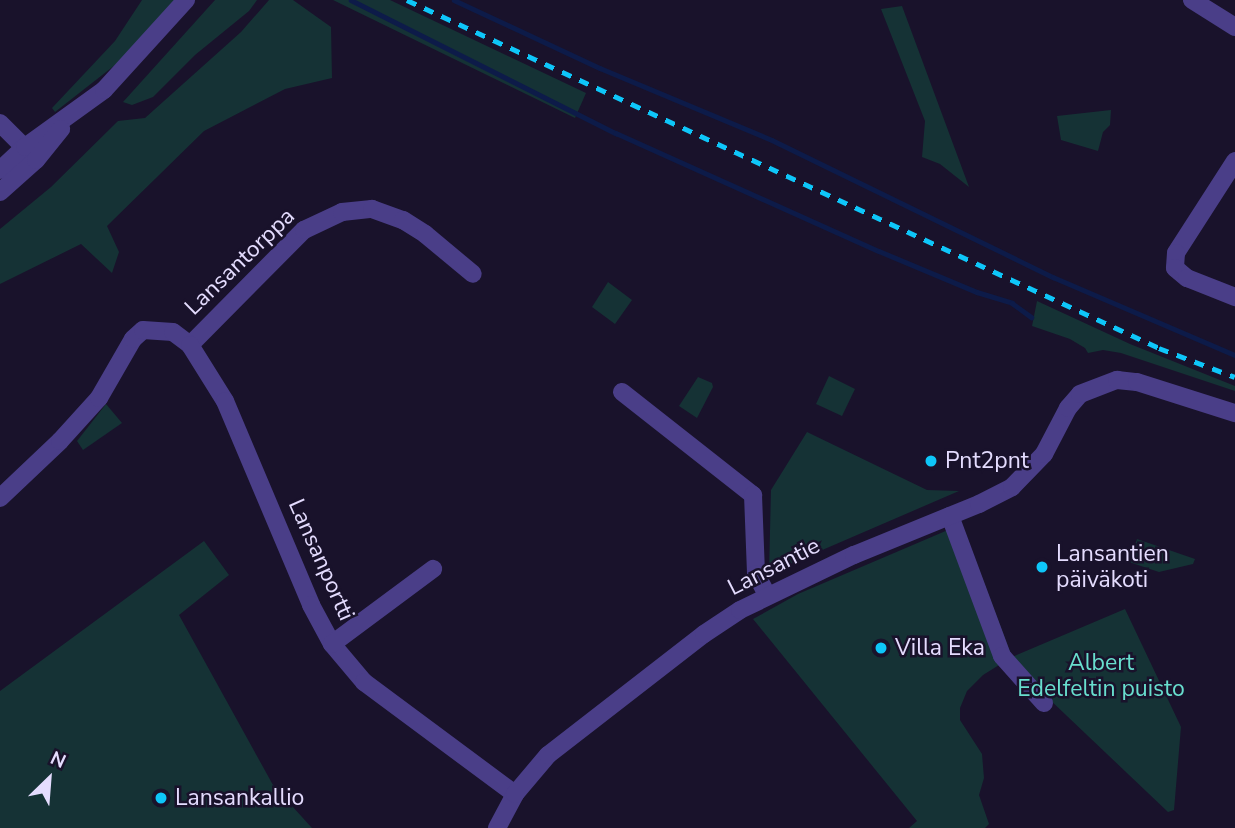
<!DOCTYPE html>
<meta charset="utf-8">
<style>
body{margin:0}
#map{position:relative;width:1235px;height:828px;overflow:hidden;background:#19122b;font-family:"Nunito Sans",sans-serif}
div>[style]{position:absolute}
.green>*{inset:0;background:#153235}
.stream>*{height:4.5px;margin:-2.25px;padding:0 2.25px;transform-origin:2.25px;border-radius:2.25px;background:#0d1b49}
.minor>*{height:18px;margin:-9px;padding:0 9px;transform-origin:9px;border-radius:9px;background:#4a3e88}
.rail>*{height:4.5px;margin-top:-2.25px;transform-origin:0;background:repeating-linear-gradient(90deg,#0ec6f9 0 10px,transparent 0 19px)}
.dots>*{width:19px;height:19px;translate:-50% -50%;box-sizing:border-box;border:4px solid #19122b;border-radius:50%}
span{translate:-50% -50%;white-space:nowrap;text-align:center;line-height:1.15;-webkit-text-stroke:5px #19122b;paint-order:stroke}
.street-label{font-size:23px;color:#e4dcfe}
.poi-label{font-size:23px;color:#e4dcfe}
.left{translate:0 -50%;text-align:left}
.park-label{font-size:23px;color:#68dece}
.north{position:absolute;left:14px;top:744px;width:70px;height:70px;-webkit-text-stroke:5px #19122b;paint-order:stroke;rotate:25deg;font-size:19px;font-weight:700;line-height:28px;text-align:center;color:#e4dcfe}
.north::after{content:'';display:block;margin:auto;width:24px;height:32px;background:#e4dcfe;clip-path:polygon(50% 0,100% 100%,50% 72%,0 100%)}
</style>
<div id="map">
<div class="green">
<i style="clip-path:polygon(142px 0,177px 0,138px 47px,55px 112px,52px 108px,115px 41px)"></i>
<i style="clip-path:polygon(215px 0,257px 0,249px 11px,195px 55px,153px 97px,132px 105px,123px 102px)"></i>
<i style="clip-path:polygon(269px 0,293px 0,331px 27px,332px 78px,285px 89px,204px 131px,107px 226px,119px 252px,112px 273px,81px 244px,0 284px,0 229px,51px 187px,118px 121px,145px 118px,241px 32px)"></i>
<i style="clip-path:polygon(333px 0,390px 0,586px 93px,575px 118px)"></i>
<i style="clip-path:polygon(902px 6px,969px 187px,940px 164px,922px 157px,925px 121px,881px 9px)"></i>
<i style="clip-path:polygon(1111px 110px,1110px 125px,1103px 132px,1098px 151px,1061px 140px,1057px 116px)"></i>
<i style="clip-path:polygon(608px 282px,632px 300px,615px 324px,592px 307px)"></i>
<i style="clip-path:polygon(1037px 301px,1130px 344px,1235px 386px,1235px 391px,1121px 353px,1103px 350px,1088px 353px,1085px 348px,1070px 339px,1032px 326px)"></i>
<i style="clip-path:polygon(829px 376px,855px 389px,842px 416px,816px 404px)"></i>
<i style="clip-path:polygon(698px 377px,712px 383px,713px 387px,697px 418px,679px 406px)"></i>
<i style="clip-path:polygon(106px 404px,122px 423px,83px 450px,77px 441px)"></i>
<i style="clip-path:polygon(807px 432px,927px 490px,959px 491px,769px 573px,771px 490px)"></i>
<i style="clip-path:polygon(962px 524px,1012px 657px,1125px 609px,1181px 727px,1174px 810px,1168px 812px,1047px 697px,1012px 657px,983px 675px,967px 691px,960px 708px,960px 720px,982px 754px,984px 778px,979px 795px,989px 824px,985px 828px,909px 828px,917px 821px,753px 619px,798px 594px)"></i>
<i style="clip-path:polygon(1137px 539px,1195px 559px,1193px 564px,1159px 572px,1129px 562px)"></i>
<i style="clip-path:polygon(204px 541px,229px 575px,179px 615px,273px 785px,312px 828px,0 828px,0 691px)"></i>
</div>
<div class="stream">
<i style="left:351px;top:0;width:297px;rotate:26.7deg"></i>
<i style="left:616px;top:133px;width:288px;rotate:24.2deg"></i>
<i style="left:879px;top:251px;width:106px;rotate:22.7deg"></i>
<i style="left:977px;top:292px;width:37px;rotate:17deg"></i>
<i style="left:1012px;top:303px;width:24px;rotate:36deg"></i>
<i style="left:454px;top:0;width:161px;rotate:25deg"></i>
<i style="left:600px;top:68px;width:186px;rotate:22.7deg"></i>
<i style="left:772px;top:140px;width:313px;rotate:26deg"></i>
<i style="left:1053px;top:277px;width:198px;rotate:23.2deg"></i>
</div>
<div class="minor">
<i style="left:1192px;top:0;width:51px;rotate:32.1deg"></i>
<i style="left:0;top:123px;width:44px;rotate:45deg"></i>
<i style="left:1235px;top:161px;width:109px;rotate:122.7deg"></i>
<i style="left:1176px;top:253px;width:15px;rotate:94deg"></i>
<i style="left:1175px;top:268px;width:16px;rotate:40deg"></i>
<i style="left:1187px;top:278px;width:52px;rotate:21.6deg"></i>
<i style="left:0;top:170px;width:34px;rotate:-43deg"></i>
<i style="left:25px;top:147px;width:97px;rotate:-35.8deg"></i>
<i style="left:104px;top:90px;width:122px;rotate:-47.7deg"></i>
<i style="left:0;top:192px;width:48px;rotate:-41.6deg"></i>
<i style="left:36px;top:160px;width:40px;rotate:-51deg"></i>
<i style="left:190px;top:345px;width:162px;rotate:-45.3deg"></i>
<i style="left:304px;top:230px;width:42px;rotate:-25.3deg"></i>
<i style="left:342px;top:212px;width:30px;rotate:-6deg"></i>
<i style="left:372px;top:209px;width:33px;rotate:20deg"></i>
<i style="left:403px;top:220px;width:26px;rotate:32deg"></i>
<i style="left:425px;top:234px;width:62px;rotate:39.8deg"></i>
<i style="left:622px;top:392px;width:167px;rotate:38.2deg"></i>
<i style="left:753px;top:495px;width:79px;rotate:87.8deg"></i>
<i style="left:756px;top:574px;width:24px;rotate:62deg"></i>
<i style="left:0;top:498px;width:83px;rotate:-43.5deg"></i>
<i style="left:60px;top:441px;width:58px;rotate:-47.8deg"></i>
<i style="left:99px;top:398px;width:68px;rotate:-60deg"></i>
<i style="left:133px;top:339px;width:13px;rotate:-42deg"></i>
<i style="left:143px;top:330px;width:30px;rotate:4deg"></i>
<i style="left:173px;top:332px;width:21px;rotate:37deg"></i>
<i style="left:190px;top:345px;width:66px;rotate:58deg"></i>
<i style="left:225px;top:401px;width:221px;rotate:67.1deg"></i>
<i style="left:311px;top:605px;width:44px;rotate:61.7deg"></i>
<i style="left:332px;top:644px;width:50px;rotate:49.9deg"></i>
<i style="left:364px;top:682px;width:188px;rotate:36.6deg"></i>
<i style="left:950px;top:516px;width:149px;rotate:69.6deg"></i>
<i style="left:1002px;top:656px;width:63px;rotate:48.2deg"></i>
<i style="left:332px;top:644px;width:126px;rotate:-36.6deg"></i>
<i style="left:497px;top:828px;width:38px;rotate:-62deg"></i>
<i style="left:515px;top:794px;width:51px;rotate:-49.8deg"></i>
<i style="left:548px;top:755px;width:197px;rotate:-37.8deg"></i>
<i style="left:704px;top:634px;width:43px;rotate:-33.7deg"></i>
<i style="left:740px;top:610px;width:127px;rotate:-25.8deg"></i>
<i style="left:854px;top:555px;width:135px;rotate:-22.2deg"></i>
<i style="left:979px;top:504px;width:37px;rotate:-27deg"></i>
<i style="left:1012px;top:487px;width:46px;rotate:-45.9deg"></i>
<i style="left:1044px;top:454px;width:52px;rotate:-62.4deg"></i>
<i style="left:1068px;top:408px;width:18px;rotate:-49deg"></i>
<i style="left:1080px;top:394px;width:40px;rotate:-21deg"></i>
<i style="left:1117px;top:380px;width:20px;rotate:6deg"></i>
<i style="left:1137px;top:382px;width:103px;rotate:17.6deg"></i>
</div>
<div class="rail">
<i style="left:407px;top:0;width:829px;rotate:24.83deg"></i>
<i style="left:1159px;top:348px;width:81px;rotate:20.9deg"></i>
</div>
<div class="dots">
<i style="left:931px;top:461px;background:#0ec6f9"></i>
<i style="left:1042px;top:567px;background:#0ec6f9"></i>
<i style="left:881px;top:648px;background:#0ec6f9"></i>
<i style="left:161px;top:798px;background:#0ec6f9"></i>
</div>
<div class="street-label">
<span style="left:240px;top:262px;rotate:-44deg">Lansantorppa</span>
<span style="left:321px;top:560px;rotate:66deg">Lansanportti</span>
<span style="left:774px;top:567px;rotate:-27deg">Lansantie</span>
</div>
<div class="poi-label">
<span class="left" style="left:945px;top:461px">Pnt2pnt</span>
<span class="left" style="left:1056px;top:567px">Lansantien<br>päiväkoti</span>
<span class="left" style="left:895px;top:648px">Villa Eka</span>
<span class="left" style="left:175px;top:798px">Lansankallio</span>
</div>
<div class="park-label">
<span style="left:1101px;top:676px">Albert<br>Edelfeltin puisto</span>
</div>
<div class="north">N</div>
</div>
